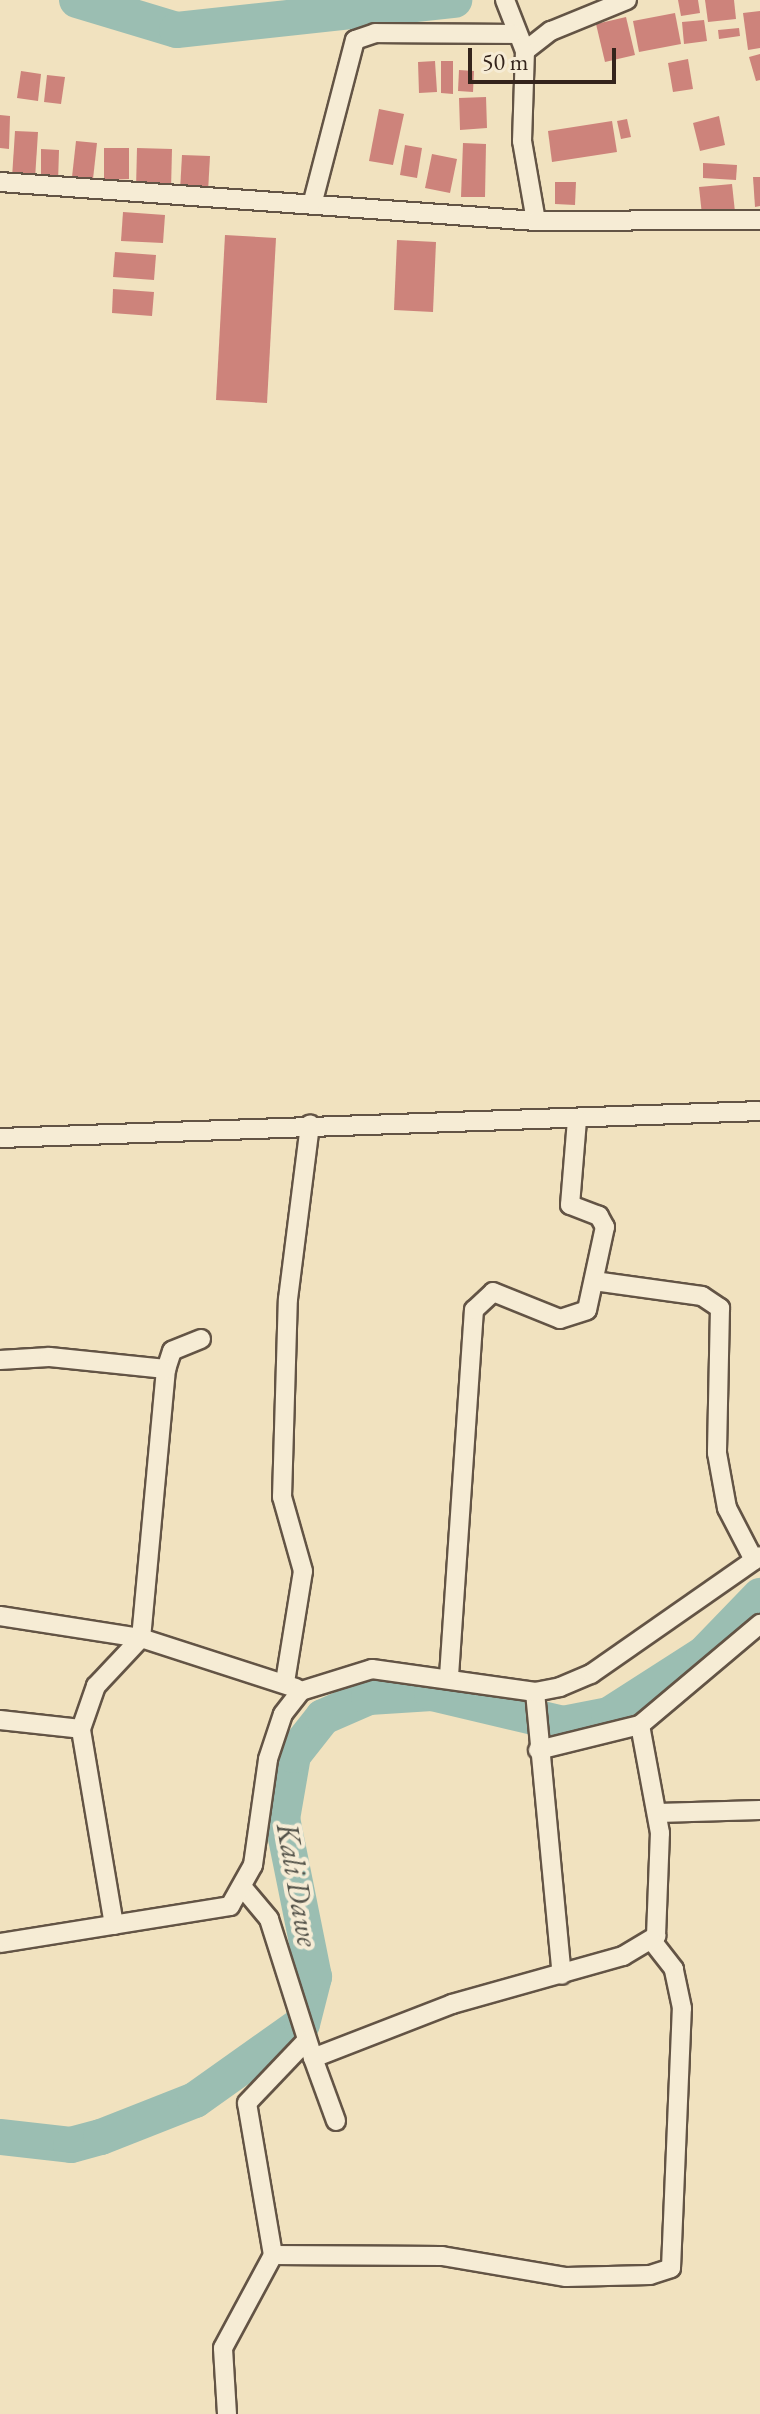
<!DOCTYPE html>
<style>
body{margin:0}
#map{position:relative;width:760px;height:2414px;overflow:hidden;background:#f1e2bf;font-family:"EB Garamond",serif}
div>[style]{position:absolute}
.river>*{height:36px;margin:-18px;padding:0 18px;transform-origin:18px;border-radius:18px;background:#9bbeb2}
.building>*{inset:0;background:#cd837b}
.roads{filter:drop-shadow(2px 0 #635445) drop-shadow(-2px 0 #635445) drop-shadow(0 2px #635445) drop-shadow(0 -2px #635445)}
.minor>*{height:18px;margin:-9px;padding:0 9px;transform-origin:9px;border-radius:9px;background:#f6ecd5}
span{translate:-50% -50%;white-space:nowrap;text-align:center;line-height:1.15;-webkit-text-stroke:8px #f6ecd5;paint-order:stroke}
.water-label{font-size:30px;color:#535249;font-style:italic}
.scale{position:absolute;left:468px;top:48px;width:148px;height:36px;box-sizing:border-box;border:4px solid #34241c;border-top:0;padding-left:10px;font-size:24px;line-height:28px;white-space:nowrap;color:#34241c;-webkit-text-stroke:6px #f6ecd5;paint-order:stroke}
</style>
<div id="map">
<div class="river">
<i style="left:77px;top:0;width:104px;rotate:16.7deg"></i>
<i style="left:177px;top:30px;width:279px;rotate:-6.2deg"></i>
<i style="left:0;top:2137px;width:71px;rotate:6.4deg"></i>
<i style="left:71px;top:2145px;width:31px;rotate:-15deg"></i>
<i style="left:101px;top:2137px;width:101px;rotate:-21.5deg"></i>
<i style="left:195px;top:2100px;width:131px;rotate:-35.4deg"></i>
<i style="left:302px;top:2024px;width:49px;rotate:-75.7deg"></i>
<i style="left:314px;top:1977px;width:161px;rotate:-101.4deg"></i>
<i style="left:282px;top:1819px;width:65px;rotate:-80.2deg"></i>
<i style="left:293px;top:1755px;width:48px;rotate:-51.7deg"></i>
<i style="left:323px;top:1717px;width:50px;rotate:-23.5deg"></i>
<i style="left:369px;top:1697px;width:63px;rotate:-3.6deg"></i>
<i style="left:432px;top:1693px;width:135px;rotate:13.3deg"></i>
<i style="left:563px;top:1724px;width:47px;rotate:-11.1deg"></i>
<i style="left:609px;top:1715px;width:113px;rotate:-32.7deg"></i>
<i style="left:704px;top:1654px;width:81px;rotate:-46deg"></i>
</div>
<div class="building">
<i style="clip-path:polygon(678px 0,698px 0,700px 13px,681px 16px)"></i>
<i style="clip-path:polygon(705px 0,734px 0,736px 19px,708px 22px)"></i>
<i style="clip-path:polygon(760px 11px,760px 48px,748px 50px,743px 13px)"></i>
<i style="clip-path:polygon(675px 13px,681px 44px,639px 52px,633px 21px)"></i>
<i style="clip-path:polygon(626px 17px,635px 55px,605px 62px,596px 24px)"></i>
<i style="clip-path:polygon(704px 20px,707px 41px,684px 44px,682px 22px)"></i>
<i style="clip-path:polygon(739px 28px,740px 36px,719px 39px,718px 30px)"></i>
<i style="clip-path:polygon(760px 54px,760px 80px,756px 81px,749px 57px)"></i>
<i style="clip-path:polygon(688px 59px,693px 89px,673px 92px,668px 63px)"></i>
<i style="clip-path:polygon(435px 61px,437px 92px,419px 93px,418px 62px)"></i>
<i style="clip-path:polygon(441px 61px,453px 61px,453px 94px,441px 93px)"></i>
<i style="clip-path:polygon(459px 70px,474px 71px,473px 92px,458px 91px)"></i>
<i style="clip-path:polygon(21px 71px,41px 74px,38px 101px,17px 98px)"></i>
<i style="clip-path:polygon(47px 75px,65px 77px,61px 104px,44px 102px)"></i>
<i style="clip-path:polygon(486px 97px,487px 128px,460px 130px,459px 98px)"></i>
<i style="clip-path:polygon(379px 109px,404px 114px,393px 165px,369px 161px)"></i>
<i style="clip-path:polygon(0 115px,10px 116px,9px 149px,0 148px)"></i>
<i style="clip-path:polygon(719px 116px,725px 145px,700px 151px,693px 123px)"></i>
<i style="clip-path:polygon(627px 119px,631px 137px,621px 139px,617px 121px)"></i>
<i style="clip-path:polygon(612px 121px,617px 152px,552px 162px,548px 131px)"></i>
<i style="clip-path:polygon(15px 131px,38px 132px,35px 179px,12px 178px)"></i>
<i style="clip-path:polygon(76px 141px,97px 143px,93px 179px,72px 177px)"></i>
<i style="clip-path:polygon(463px 143px,486px 144px,485px 197px,461px 197px)"></i>
<i style="clip-path:polygon(405px 145px,422px 148px,417px 178px,400px 175px)"></i>
<i style="clip-path:polygon(104px 148px,129px 148px,129px 179px,104px 180px)"></i>
<i style="clip-path:polygon(137px 148px,172px 149px,171px 190px,136px 189px)"></i>
<i style="clip-path:polygon(41px 149px,59px 150px,58px 183px,41px 183px)"></i>
<i style="clip-path:polygon(432px 154px,457px 159px,450px 193px,425px 188px)"></i>
<i style="clip-path:polygon(182px 155px,210px 156px,208px 192px,180px 191px)"></i>
<i style="clip-path:polygon(703px 163px,737px 165px,736px 180px,703px 178px)"></i>
<i style="clip-path:polygon(753px 177px,760px 177px,760px 206px,755px 207px)"></i>
<i style="clip-path:polygon(555px 182px,576px 182px,575px 205px,555px 204px)"></i>
<i style="clip-path:polygon(732px 184px,735px 212px,702px 215px,699px 187px)"></i>
<i style="clip-path:polygon(123px 212px,165px 215px,163px 243px,121px 241px)"></i>
<i style="clip-path:polygon(225px 235px,276px 238px,267px 403px,216px 400px)"></i>
<i style="clip-path:polygon(397px 240px,436px 242px,433px 312px,394px 310px)"></i>
<i style="clip-path:polygon(115px 252px,156px 255px,154px 280px,113px 277px)"></i>
<i style="clip-path:polygon(113px 289px,154px 292px,152px 316px,112px 313px)"></i>
</div>
<div class="roads">
<div class="minor">
<i style="left:505px;top:0;width:55px;rotate:68.6deg"></i>
<i style="left:525px;top:51px;width:33px;rotate:-38deg"></i>
<i style="left:551px;top:31px;width:82px;rotate:-22.2deg"></i>
<i style="left:0;top:182px;width:537px;rotate:4.16deg"></i>
<i style="left:536px;top:221px;width:81px;rotate:-99.9deg"></i>
<i style="left:522px;top:141px;width:90px;rotate:-88.1deg"></i>
<i style="left:313px;top:201px;width:166px;rotate:-75.4deg"></i>
<i style="left:355px;top:40px;width:21px;rotate:-19deg"></i>
<i style="left:375px;top:33px;width:137px;rotate:0.4deg"></i>
<i style="left:536px;top:221px;width:224px;rotate:-0.3deg"></i>
<i style="left:0;top:1138px;width:760px;rotate:-2.03deg"></i>
<i style="left:594px;top:1281px;width:109px;rotate:7.9deg"></i>
<i style="left:702px;top:1296px;width:22px;rotate:34deg"></i>
<i style="left:720px;top:1308px;width:145px;rotate:91.2deg"></i>
<i style="left:717px;top:1453px;width:56px;rotate:79.7deg"></i>
<i style="left:727px;top:1508px;width:59px;rotate:62.6deg"></i>
<i style="left:201px;top:1339px;width:31px;rotate:158deg"></i>
<i style="left:172px;top:1351px;width:19px;rotate:108deg"></i>
<i style="left:166px;top:1369px;width:270px;rotate:95.3deg"></i>
<i style="left:141px;top:1638px;width:163px;rotate:17.9deg"></i>
<i style="left:0;top:1360px;width:49px;rotate:-3.5deg"></i>
<i style="left:49px;top:1357px;width:118px;rotate:5.9deg"></i>
<i style="left:0;top:1616px;width:143px;rotate:8.9deg"></i>
<i style="left:449px;top:1676px;width:367px;rotate:-86.1deg"></i>
<i style="left:474px;top:1310px;width:26px;rotate:-43deg"></i>
<i style="left:493px;top:1292px;width:72px;rotate:21.9deg"></i>
<i style="left:560px;top:1319px;width:28px;rotate:-18deg"></i>
<i style="left:587px;top:1310px;width:85px;rotate:-77.8deg"></i>
<i style="left:605px;top:1227px;width:13px;rotate:-119deg"></i>
<i style="left:599px;top:1216px;width:31px;rotate:-159deg"></i>
<i style="left:570px;top:1205px;width:86px;rotate:-85.3deg"></i>
<i style="left:285px;top:1682px;width:112px;rotate:-80.8deg"></i>
<i style="left:303px;top:1571px;width:77px;rotate:-105.8deg"></i>
<i style="left:282px;top:1497px;width:198px;rotate:-88.3deg"></i>
<i style="left:288px;top:1299px;width:176px;rotate:-82.8deg"></i>
<i style="left:535px;top:1692px;width:284px;rotate:84.6deg"></i>
<i style="left:0;top:1720px;width:81px;rotate:6.3deg"></i>
<i style="left:538px;top:1750px;width:105px;rotate:-13.8deg"></i>
<i style="left:640px;top:1725px;width:157px;rotate:-40.1deg"></i>
<i style="left:658px;top:1813px;width:102px;rotate:-1.7deg"></i>
<i style="left:244px;top:1889px;width:39px;rotate:50deg"></i>
<i style="left:269px;top:1919px;width:146px;rotate:72.4deg"></i>
<i style="left:313px;top:2058px;width:149px;rotate:-21.2deg"></i>
<i style="left:452px;top:2004px;width:178px;rotate:-15.7deg"></i>
<i style="left:623px;top:1956px;width:39px;rotate:-31deg"></i>
<i style="left:656px;top:1936px;width:103px;rotate:-87.8deg"></i>
<i style="left:660px;top:1833px;width:110px;rotate:-100.5deg"></i>
<i style="left:114px;top:1925px;width:199px;rotate:-99.6deg"></i>
<i style="left:81px;top:1729px;width:46px;rotate:-70.8deg"></i>
<i style="left:96px;top:1686px;width:66px;rotate:-46.8deg"></i>
<i style="left:0;top:1943px;width:233px;rotate:-9.1deg"></i>
<i style="left:230px;top:1906px;width:47px;rotate:-60.7deg"></i>
<i style="left:253px;top:1865px;width:107px;rotate:-81.9deg"></i>
<i style="left:268px;top:1759px;width:47px;rotate:-71.6deg"></i>
<i style="left:283px;top:1714px;width:29px;rotate:-52deg"></i>
<i style="left:301px;top:1691px;width:74px;rotate:-17.2deg"></i>
<i style="left:372px;top:1669px;width:165px;rotate:8deg"></i>
<i style="left:535px;top:1692px;width:25px;rotate:-11deg"></i>
<i style="left:560px;top:1687px;width:34px;rotate:-23deg"></i>
<i style="left:591px;top:1674px;width:206px;rotate:-34.9deg"></i>
<i style="left:313px;top:2058px;width:67px;rotate:69.9deg"></i>
<i style="left:273px;top:2255px;width:169px;rotate:0.3deg"></i>
<i style="left:442px;top:2256px;width:126px;rotate:9.6deg"></i>
<i style="left:566px;top:2277px;width:84px;rotate:-1.4deg"></i>
<i style="left:650px;top:2275px;width:22px;rotate:-18deg"></i>
<i style="left:671px;top:2268px;width:260px;rotate:-87.6deg"></i>
<i style="left:682px;top:2008px;width:40px;rotate:-102deg"></i>
<i style="left:674px;top:1969px;width:36px;rotate:-128deg"></i>
<i style="left:227px;top:2414px;width:66px;rotate:-93.5deg"></i>
<i style="left:223px;top:2348px;width:106px;rotate:-61.7deg"></i>
<i style="left:273px;top:2255px;width:154px;rotate:-99.7deg"></i>
<i style="left:247px;top:2103px;width:86px;rotate:-46.4deg"></i>
</div>
</div>
<div class="water-label">
<span style="left:297px;top:1885px;rotate:80deg">Kali Dawe</span>
</div>
<div class="scale">50 m</div>
</div>
